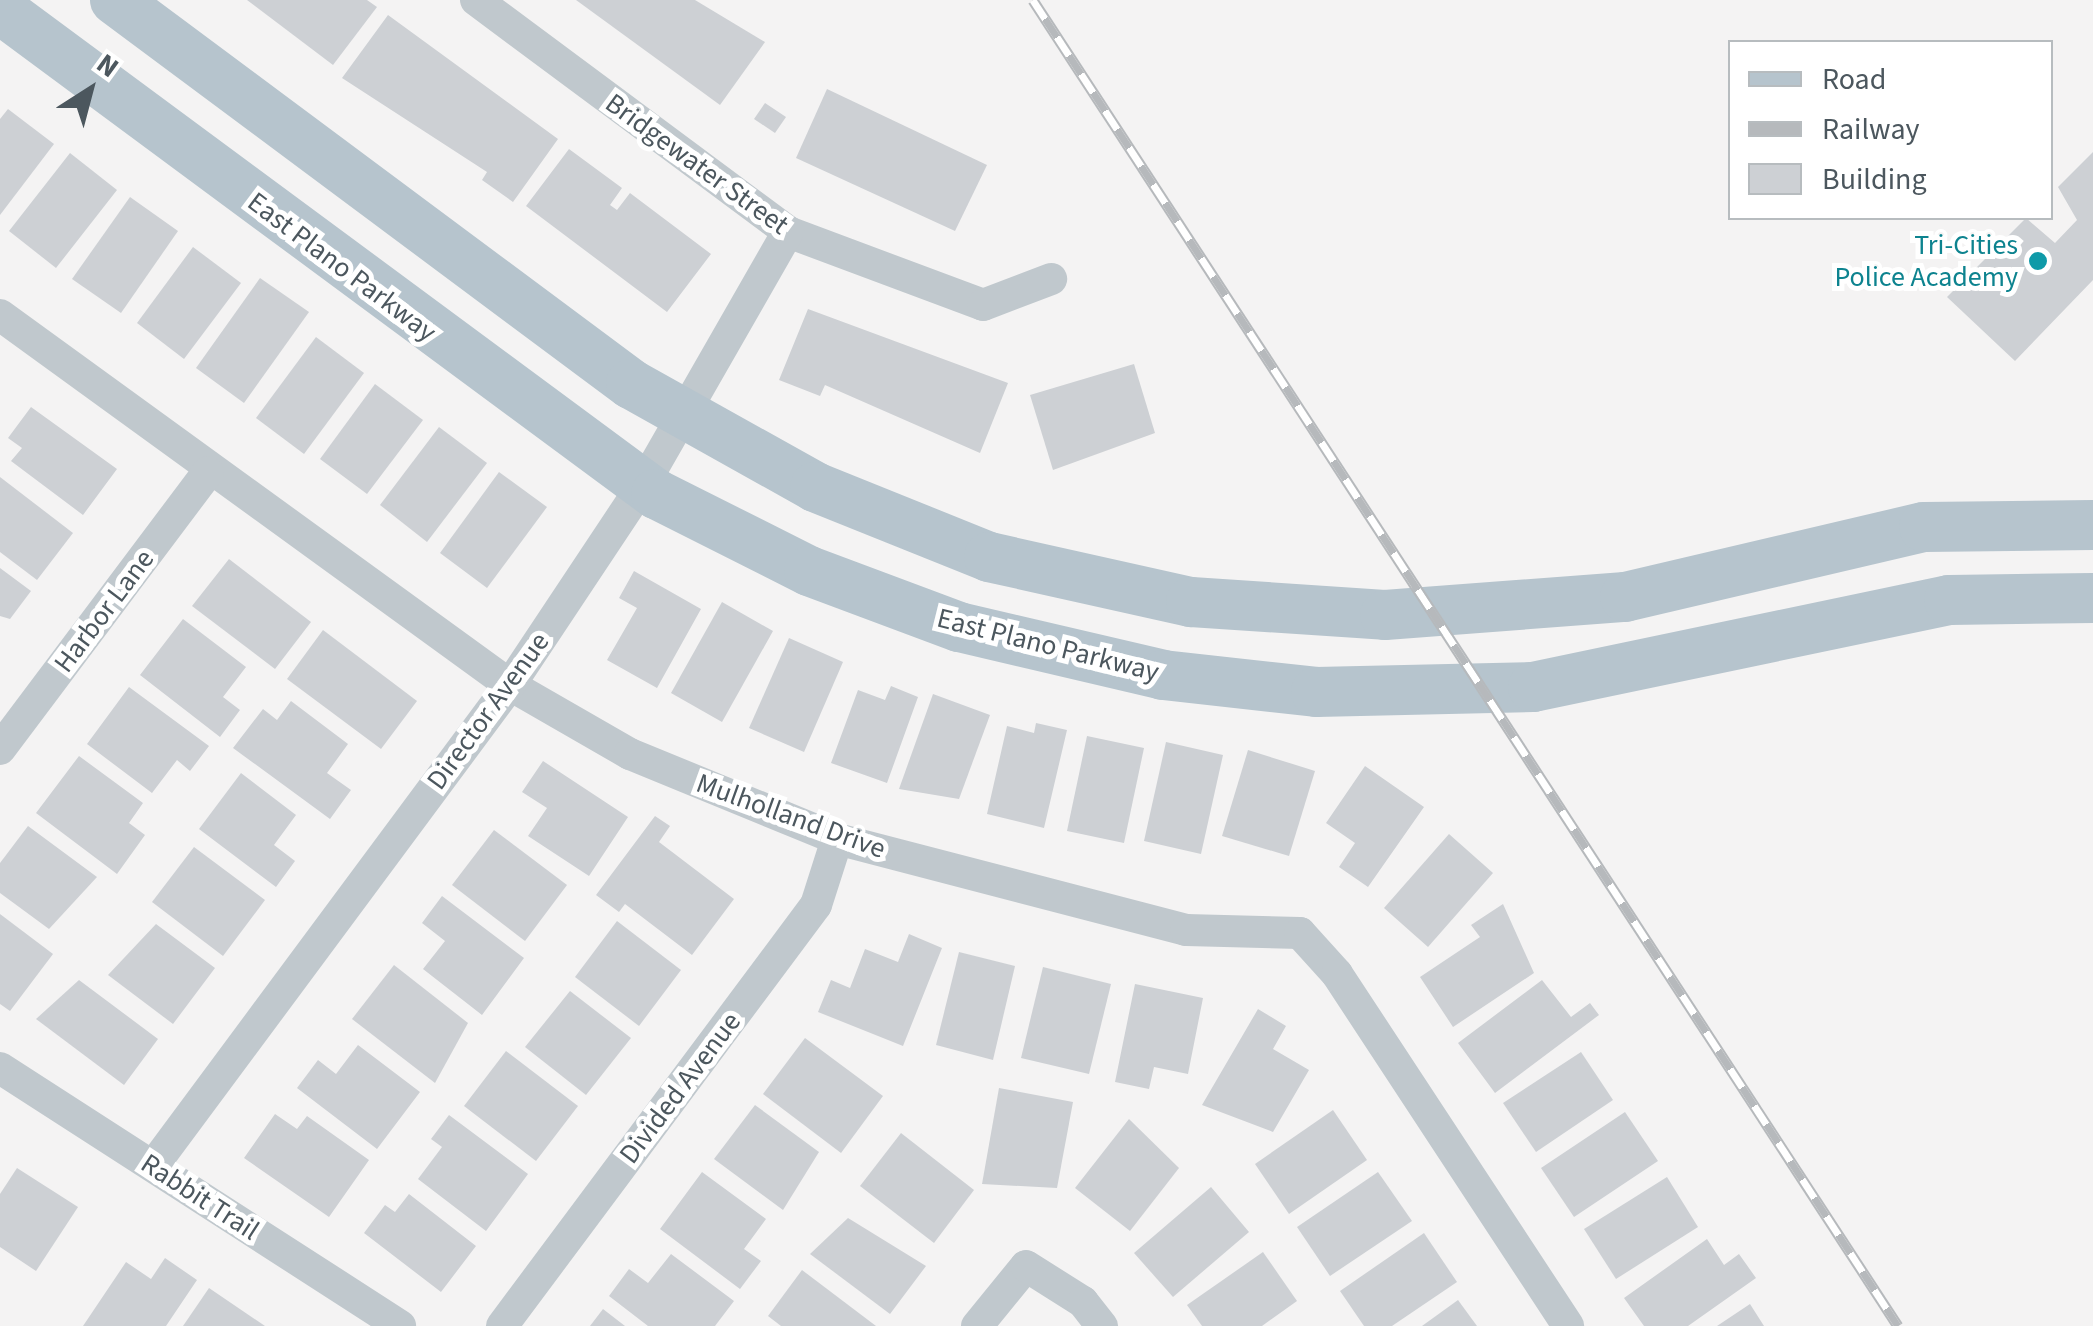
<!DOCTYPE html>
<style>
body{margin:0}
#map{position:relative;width:2093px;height:1326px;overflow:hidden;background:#f4f3f3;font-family:"Source Sans 3",sans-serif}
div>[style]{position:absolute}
.building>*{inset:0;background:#cdd0d4}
.street>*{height:32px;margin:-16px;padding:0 16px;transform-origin:16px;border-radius:16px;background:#c0c8cd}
.primary>*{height:50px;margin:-25px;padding:0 25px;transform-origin:25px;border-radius:25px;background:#b6c4cd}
.rail>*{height:11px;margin-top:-5.5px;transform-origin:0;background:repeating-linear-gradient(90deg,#fff 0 22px,#b6b9bc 0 44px);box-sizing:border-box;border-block:2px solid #b6b9bc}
.dots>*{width:28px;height:28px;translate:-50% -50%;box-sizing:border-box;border:5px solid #fff;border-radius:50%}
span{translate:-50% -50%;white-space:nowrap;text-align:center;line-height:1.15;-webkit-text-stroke:10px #fff;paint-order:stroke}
.street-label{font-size:28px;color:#4c575e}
.culture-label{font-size:28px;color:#0d838f}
.right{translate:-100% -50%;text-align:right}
.legend{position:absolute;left:1728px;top:40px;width:325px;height:180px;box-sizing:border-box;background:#fff;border:2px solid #b7bcbf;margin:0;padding:12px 18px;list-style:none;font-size:30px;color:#4c575e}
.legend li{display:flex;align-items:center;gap:20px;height:50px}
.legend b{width:50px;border:2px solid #b7bcbf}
.north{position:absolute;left:40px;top:40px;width:100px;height:100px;-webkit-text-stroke:8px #fff;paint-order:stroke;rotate:36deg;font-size:28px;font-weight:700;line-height:40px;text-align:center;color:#4c575e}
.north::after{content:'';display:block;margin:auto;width:35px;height:45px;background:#4c575e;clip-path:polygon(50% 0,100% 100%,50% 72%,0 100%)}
</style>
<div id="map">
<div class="building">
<i style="clip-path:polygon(247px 0,367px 0,377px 7px,333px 65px)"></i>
<i style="clip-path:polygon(576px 0,695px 0,765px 42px,720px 105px)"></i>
<i style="clip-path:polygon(388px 15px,558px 139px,513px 202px,482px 180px,487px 172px,342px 78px)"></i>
<i style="clip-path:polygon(827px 89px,987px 165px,955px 231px,796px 158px)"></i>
<i style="clip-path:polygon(765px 103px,786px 117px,775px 133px,754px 119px)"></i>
<i style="clip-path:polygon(8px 109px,54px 144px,0 215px,0 119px)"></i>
<i style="clip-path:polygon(569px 149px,622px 188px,610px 205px,617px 210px,630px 193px,711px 254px,667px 312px,526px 206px)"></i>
<i style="clip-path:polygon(2093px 152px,2093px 280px,2015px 361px,1947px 297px,2026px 218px,2055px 243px,2077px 220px,2058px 187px)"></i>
<i style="clip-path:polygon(70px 153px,117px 190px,56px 268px,9px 231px)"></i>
<i style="clip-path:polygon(130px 197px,178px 231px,121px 313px,72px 279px)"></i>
<i style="clip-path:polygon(193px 247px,241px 283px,184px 359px,137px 323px)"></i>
<i style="clip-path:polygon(260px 278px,309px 312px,244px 403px,196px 368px)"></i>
<i style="clip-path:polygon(808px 309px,1008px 383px,980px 453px,825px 385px,820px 396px,779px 380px)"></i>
<i style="clip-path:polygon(316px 337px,364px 373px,304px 454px,256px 418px)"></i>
<i style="clip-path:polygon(1134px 364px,1155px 433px,1053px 470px,1030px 395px)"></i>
<i style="clip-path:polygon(375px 384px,423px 420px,367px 494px,320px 459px)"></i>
<i style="clip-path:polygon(31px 407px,117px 469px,83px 515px,11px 461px,22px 448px,8px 438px)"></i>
<i style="clip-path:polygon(439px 427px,487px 463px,427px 542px,380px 505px)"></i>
<i style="clip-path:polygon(499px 472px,547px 507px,487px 588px,440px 553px)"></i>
<i style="clip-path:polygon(0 477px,73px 533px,37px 580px,0 552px)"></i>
<i style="clip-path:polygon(229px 559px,311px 622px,275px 669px,192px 606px)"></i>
<i style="clip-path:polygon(0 568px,31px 591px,10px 619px,0 616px)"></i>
<i style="clip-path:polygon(634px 571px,701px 609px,657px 688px,607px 660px,637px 608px,619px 598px)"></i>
<i style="clip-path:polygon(722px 602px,773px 631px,722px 722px,671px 693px)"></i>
<i style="clip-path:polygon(183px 619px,246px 667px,223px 697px,240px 710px,220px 737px,140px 675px)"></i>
<i style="clip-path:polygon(323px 630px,417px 701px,381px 749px,287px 679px)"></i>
<i style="clip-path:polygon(789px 638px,843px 662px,804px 752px,749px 728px)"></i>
<i style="clip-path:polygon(891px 686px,918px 697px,887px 783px,831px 763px,858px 690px,885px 700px)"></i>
<i style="clip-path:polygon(129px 687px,209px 746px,190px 771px,177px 760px,152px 793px,87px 744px)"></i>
<i style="clip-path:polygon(933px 694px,990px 715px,959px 799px,899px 789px)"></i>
<i style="clip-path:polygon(291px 701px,348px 744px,327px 773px,351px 790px,330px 819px,233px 748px,263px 709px,277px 720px)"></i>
<i style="clip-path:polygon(1036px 723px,1067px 730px,1044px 828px,987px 814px,1007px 726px,1034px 733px)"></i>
<i style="clip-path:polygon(1087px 736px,1144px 748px,1124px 843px,1067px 831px)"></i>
<i style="clip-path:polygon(1166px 742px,1223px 755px,1201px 854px,1144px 841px)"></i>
<i style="clip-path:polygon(1248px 750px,1315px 771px,1289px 856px,1222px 836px)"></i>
<i style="clip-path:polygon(79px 756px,143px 803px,129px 823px,145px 835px,117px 874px,36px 813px)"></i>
<i style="clip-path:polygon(543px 761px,628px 817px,589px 876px,528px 836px,547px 808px,522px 792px)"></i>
<i style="clip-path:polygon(1365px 766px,1424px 807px,1368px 887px,1339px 867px,1355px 843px,1326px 823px)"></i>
<i style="clip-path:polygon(241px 773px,296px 815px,274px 845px,295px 861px,276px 887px,199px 829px)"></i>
<i style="clip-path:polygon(655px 816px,670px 826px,659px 842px,734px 899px,692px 955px,625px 904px,619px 912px,596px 895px)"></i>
<i style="clip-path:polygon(28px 826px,97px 877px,49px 929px,0 893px,0 863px)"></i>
<i style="clip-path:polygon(494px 830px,567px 885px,525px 941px,452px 885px)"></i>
<i style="clip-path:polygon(1449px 834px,1493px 873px,1428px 947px,1384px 908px)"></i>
<i style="clip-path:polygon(194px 847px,265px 900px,223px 956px,152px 902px)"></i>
<i style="clip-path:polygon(442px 896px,524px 958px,482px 1015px,423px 969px,445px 941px,422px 923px)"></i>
<i style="clip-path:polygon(1503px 904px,1534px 973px,1453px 1027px,1420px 977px,1480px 937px,1471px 925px)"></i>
<i style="clip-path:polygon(0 914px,53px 954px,10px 1011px,0 1004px)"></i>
<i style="clip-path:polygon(617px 921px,681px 970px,639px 1026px,575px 977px)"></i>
<i style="clip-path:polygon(156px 924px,215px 968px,173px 1024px,108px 975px)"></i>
<i style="clip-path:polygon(909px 934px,942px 948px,903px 1046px,818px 1012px,831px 980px,850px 988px,865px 949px,898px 962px)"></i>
<i style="clip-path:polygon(959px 952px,1015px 966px,993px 1060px,936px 1045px)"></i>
<i style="clip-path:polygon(394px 965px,468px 1023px,435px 1083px,352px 1019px)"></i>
<i style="clip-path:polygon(1043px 967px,1111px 984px,1089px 1074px,1021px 1058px)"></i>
<i style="clip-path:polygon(79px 980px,158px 1039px,124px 1085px,36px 1019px)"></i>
<i style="clip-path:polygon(1542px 980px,1571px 1017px,1590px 1003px,1599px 1015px,1495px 1093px,1458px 1043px)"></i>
<i style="clip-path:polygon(1135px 984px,1203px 998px,1188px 1074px,1154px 1067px,1149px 1089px,1115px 1082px)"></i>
<i style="clip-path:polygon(570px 991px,631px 1038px,586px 1095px,525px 1047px)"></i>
<i style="clip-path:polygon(1258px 1009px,1286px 1026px,1273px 1049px,1309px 1070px,1273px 1132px,1202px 1105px)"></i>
<i style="clip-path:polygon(805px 1038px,883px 1096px,841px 1153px,763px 1094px)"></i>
<i style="clip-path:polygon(358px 1045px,420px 1092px,377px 1149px,297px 1088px,318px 1060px,336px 1074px)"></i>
<i style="clip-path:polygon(506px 1051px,578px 1106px,536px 1161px,464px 1106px)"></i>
<i style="clip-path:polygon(1581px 1052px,1613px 1100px,1536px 1152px,1503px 1103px)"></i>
<i style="clip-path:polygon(999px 1088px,1073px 1102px,1057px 1188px,982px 1184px)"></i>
<i style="clip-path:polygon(755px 1105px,819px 1152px,783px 1210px,714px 1159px)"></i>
<i style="clip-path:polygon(1333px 1110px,1367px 1160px,1289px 1214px,1255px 1164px)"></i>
<i style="clip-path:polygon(1625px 1112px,1658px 1161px,1574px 1217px,1541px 1168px)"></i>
<i style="clip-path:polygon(275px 1114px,297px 1129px,307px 1116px,369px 1160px,329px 1217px,244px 1158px)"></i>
<i style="clip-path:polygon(449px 1115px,528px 1174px,486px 1231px,418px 1179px,442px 1147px,431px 1139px)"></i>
<i style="clip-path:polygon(1129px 1119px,1179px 1168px,1130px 1231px,1075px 1188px)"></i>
<i style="clip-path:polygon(901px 1133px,974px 1190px,934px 1243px,860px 1186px)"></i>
<i style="clip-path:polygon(17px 1168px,78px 1207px,36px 1271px,0 1247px,0 1194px)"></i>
<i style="clip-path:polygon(702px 1172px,766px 1219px,744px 1249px,761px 1261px,740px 1289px,660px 1229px)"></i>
<i style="clip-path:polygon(1378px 1172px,1412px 1221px,1330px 1276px,1297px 1227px)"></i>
<i style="clip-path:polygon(1667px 1177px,1698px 1227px,1616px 1279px,1584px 1229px)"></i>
<i style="clip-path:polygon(1211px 1187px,1249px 1232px,1173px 1297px,1134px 1253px)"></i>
<i style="clip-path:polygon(409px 1194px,476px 1246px,441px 1292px,364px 1233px,385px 1205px,395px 1212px)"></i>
<i style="clip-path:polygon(848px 1218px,926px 1266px,890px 1314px,810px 1254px)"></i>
<i style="clip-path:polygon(1424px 1233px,1457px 1282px,1392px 1326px,1364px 1326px,1340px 1291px)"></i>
<i style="clip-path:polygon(1707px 1239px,1724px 1265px,1739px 1254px,1756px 1278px,1688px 1326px,1644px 1326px,1624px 1298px)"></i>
<i style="clip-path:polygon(1263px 1252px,1297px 1301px,1262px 1326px,1202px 1326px,1187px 1305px)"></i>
<i style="clip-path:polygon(671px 1254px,734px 1301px,715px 1326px,648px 1326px,609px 1296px,629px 1269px,648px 1283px)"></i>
<i style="clip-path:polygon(165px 1258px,197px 1280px,166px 1326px,83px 1326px,126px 1262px,151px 1279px)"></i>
<i style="clip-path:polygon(802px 1270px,876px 1326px,781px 1326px,768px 1316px)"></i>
<i style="clip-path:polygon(209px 1288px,265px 1326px,183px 1326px)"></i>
<i style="clip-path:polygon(1458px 1300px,1477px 1326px,1422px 1326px)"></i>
<i style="clip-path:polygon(1750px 1304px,1764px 1326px,1717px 1326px)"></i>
<i style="clip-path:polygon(603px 1309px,625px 1326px,590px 1326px)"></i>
</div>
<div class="street">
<i style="left:476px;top:0;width:389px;rotate:36.6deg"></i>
<i style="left:788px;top:232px;width:208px;rotate:20.5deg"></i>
<i style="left:983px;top:305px;width:73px;rotate:-20.9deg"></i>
<i style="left:0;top:315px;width:630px;rotate:35.96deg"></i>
<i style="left:510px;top:685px;width:138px;rotate:29.9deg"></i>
<i style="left:630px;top:754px;width:224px;rotate:22.3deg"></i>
<i style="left:837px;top:839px;width:361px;rotate:14.6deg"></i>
<i style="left:1186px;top:930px;width:114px;rotate:1.5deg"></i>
<i style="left:1300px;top:933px;width:55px;rotate:47.9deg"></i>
<i style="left:1337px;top:974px;width:421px;rotate:56.7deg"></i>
<i style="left:0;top:749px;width:346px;rotate:-53.1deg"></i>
<i style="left:0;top:1068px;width:476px;rotate:32.8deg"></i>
<i style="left:153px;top:1166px;width:599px;rotate:-53.42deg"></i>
<i style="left:510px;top:685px;width:240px;rotate:-56.4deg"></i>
<i style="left:643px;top:485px;width:292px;rotate:-60.2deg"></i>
<i style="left:502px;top:1326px;width:525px;rotate:-53.28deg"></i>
<i style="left:816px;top:905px;width:69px;rotate:-72.3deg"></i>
<i style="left:977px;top:1326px;width:77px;rotate:-50.8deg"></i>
<i style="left:1026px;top:1266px;width:67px;rotate:32.3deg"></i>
<i style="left:1083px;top:1302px;width:31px;rotate:52deg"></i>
</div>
<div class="primary">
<i style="left:115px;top:0;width:643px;rotate:36.66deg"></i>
<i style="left:631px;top:384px;width:211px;rotate:29.2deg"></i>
<i style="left:815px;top:487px;width:188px;rotate:21.9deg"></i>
<i style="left:989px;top:557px;width:207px;rotate:12.6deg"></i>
<i style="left:1191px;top:602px;width:194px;rotate:3.8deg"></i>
<i style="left:1385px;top:615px;width:241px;rotate:-4.3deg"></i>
<i style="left:1625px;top:597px;width:307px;rotate:-13.2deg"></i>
<i style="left:1924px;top:527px;width:169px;rotate:-0.7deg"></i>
<i style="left:0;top:9px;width:816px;rotate:36.48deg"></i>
<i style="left:656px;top:494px;width:171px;rotate:26.7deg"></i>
<i style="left:809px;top:571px;width:160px;rotate:20.5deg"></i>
<i style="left:959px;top:627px;width:210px;rotate:13.2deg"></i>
<i style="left:1163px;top:675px;width:154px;rotate:6.3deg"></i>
<i style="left:1316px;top:692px;width:217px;rotate:-1.3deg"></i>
<i style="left:1533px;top:687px;width:425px;rotate:-11.8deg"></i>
<i style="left:1949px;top:600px;width:144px;rotate:-0.8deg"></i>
</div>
<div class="rail">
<i style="left:1033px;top:0;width:1583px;rotate:56.88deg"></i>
</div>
<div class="dots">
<i style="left:2038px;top:261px;background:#0f9aa8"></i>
</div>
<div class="street-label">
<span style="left:697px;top:164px;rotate:36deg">Bridgewater Street</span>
<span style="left:342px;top:267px;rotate:37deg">East Plano Parkway</span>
<span style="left:104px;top:611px;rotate:-53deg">Harbor Lane</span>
<span style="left:1048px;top:645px;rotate:14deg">East Plano Parkway</span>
<span style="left:488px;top:711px;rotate:-54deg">Director Avenue</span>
<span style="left:791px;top:816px;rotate:20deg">Mulholland Drive</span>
<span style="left:680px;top:1088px;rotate:-53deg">Divided Avenue</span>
<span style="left:200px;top:1197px;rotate:33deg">Rabbit Trail</span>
</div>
<div class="culture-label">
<span class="right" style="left:2018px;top:261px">Tri-Cities<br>Police Academy</span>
</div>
<ul class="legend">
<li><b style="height:12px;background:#b6c4cd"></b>Road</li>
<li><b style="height:12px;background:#b6b9bc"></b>Railway</li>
<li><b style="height:28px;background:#cdd0d4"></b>Building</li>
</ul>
<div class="north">N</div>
</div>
